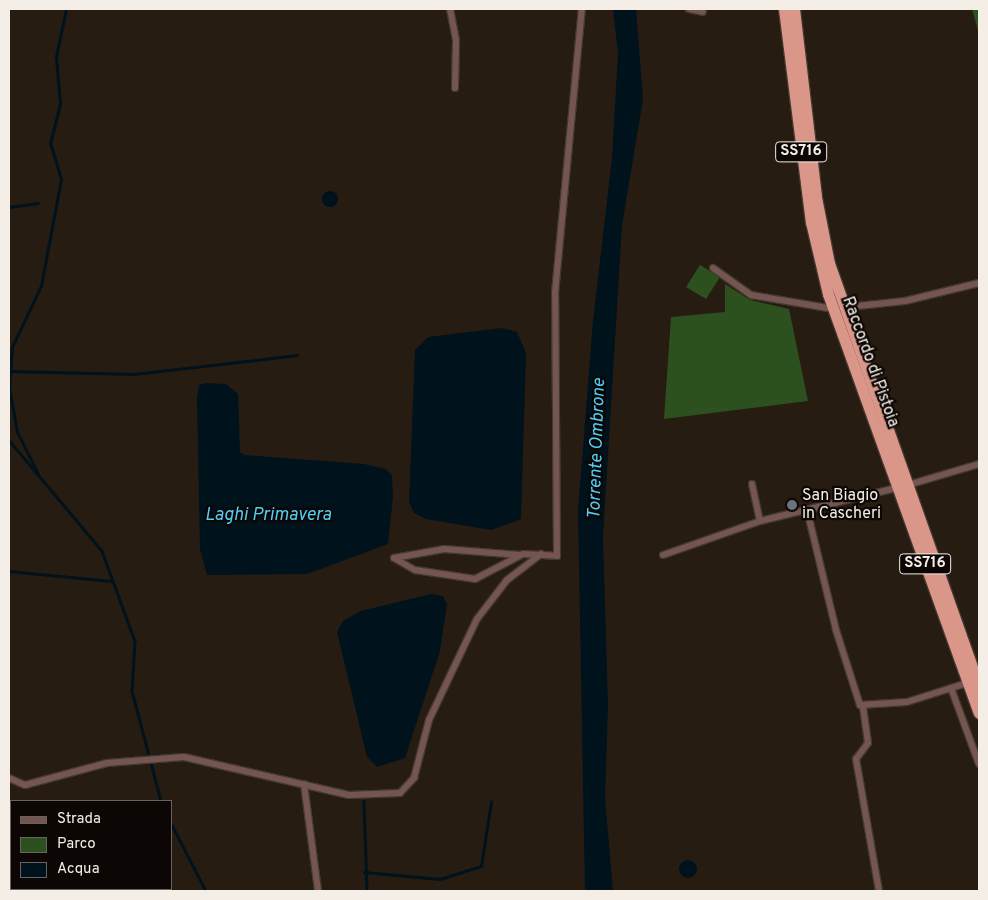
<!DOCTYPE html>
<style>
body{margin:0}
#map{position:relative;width:988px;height:900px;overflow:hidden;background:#261c12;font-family:Overpass,sans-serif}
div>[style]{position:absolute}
.green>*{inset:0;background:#2c511e}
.water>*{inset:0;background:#00121b}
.round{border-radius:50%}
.stream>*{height:2.5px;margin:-1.25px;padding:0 1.25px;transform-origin:1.25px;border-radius:1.25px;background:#00121b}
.roads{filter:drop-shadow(1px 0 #433930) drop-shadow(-1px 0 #433930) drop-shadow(0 1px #433930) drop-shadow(0 -1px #433930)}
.minor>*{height:6px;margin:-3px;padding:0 3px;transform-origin:3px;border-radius:3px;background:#745550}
.trunk>*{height:11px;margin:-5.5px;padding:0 5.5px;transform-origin:5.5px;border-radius:5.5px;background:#db968a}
.dots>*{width:14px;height:14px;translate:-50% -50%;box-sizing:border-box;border:2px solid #0c0704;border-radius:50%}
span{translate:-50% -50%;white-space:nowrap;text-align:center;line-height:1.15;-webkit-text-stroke:4.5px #0c0704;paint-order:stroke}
.shield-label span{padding:1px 4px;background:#0c0704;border:1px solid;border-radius:4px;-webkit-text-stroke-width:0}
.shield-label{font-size:15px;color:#f5eee7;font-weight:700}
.street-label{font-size:16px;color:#f5eee7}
.poi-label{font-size:16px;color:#f5eee7}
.left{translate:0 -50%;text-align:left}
.water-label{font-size:18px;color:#50cff8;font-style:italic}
.frame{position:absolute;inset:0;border:10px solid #f5eee7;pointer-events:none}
.legend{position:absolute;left:10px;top:800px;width:162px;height:90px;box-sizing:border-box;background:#0c0704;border:1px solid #69635f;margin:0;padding:6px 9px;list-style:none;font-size:15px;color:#f5eee7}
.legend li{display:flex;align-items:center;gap:10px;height:25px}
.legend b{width:25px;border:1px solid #69635f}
</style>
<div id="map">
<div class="green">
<i style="clip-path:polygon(972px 9px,979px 9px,979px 34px)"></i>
<i style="clip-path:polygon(700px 265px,720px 277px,706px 299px,686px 287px)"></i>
<i style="clip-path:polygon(725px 284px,750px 300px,789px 309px,808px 401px,664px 419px,671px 317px,725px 312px)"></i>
</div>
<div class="water">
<i style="clip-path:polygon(613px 9px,636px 9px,643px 99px,622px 225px,603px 537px,608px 706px,605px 798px,613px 891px,585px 891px,578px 511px,593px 321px,612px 158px,618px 53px)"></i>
<i class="round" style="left:322px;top:191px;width:16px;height:16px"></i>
<i style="clip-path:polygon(502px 328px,517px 332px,526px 353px,521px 519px,491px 530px,426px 519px,414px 513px,409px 502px,415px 350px,428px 337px)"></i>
<i style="clip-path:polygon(206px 383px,226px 384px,238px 394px,240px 452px,244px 455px,364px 464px,386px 469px,392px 475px,393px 497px,388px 544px,307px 574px,207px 575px,200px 550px,197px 399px,199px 385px)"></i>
<i style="clip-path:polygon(431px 594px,443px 596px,447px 604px,440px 651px,405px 758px,377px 767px,367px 757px,337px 632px,343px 621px,361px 611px)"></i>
<i class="round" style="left:679px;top:860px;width:18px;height:18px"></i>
</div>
<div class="stream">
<i style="left:9px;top:207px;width:29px;rotate:-8deg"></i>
<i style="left:11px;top:371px;width:123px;rotate:1.4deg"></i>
<i style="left:134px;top:374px;width:164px;rotate:-6.6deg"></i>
<i style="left:9px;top:440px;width:145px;rotate:50deg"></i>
<i style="left:102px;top:551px;width:96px;rotate:69.9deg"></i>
<i style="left:135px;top:641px;width:50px;rotate:93.4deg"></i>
<i style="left:132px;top:691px;width:114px;rotate:75.2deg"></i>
<i style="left:38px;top:474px;width:47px;rotate:-116.6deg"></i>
<i style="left:17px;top:432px;width:46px;rotate:-100.1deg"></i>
<i style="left:9px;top:387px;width:40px;rotate:-85.7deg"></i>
<i style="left:12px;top:347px;width:68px;rotate:-64.6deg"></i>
<i style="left:41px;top:286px;width:109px;rotate:-79.4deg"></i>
<i style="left:61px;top:179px;width:37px;rotate:-107deg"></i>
<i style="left:50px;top:144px;width:41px;rotate:-76deg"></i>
<i style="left:60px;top:104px;width:47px;rotate:-94.9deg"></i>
<i style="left:56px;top:57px;width:49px;rotate:-78.2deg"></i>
<i style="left:9px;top:571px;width:102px;rotate:5.6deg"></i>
<i style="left:364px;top:801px;width:90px;rotate:88.1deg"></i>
<i style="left:171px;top:823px;width:76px;rotate:62.8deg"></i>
<i style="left:364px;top:872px;width:76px;rotate:5.3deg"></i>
<i style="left:440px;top:879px;width:43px;rotate:-17.6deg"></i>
<i style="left:481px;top:866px;width:65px;rotate:-81.1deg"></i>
</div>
<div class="roads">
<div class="minor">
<i style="left:450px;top:9px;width:32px;rotate:79deg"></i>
<i style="left:456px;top:40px;width:48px;rotate:91.2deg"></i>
<i style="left:689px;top:9px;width:14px;rotate:12deg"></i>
<i style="left:713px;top:268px;width:47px;rotate:35.4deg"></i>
<i style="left:751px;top:295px;width:78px;rotate:9.6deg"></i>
<i style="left:848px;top:307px;width:57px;rotate:-6deg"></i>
<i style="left:905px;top:301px;width:76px;rotate:-13.7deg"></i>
<i style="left:752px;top:484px;width:38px;rotate:78deg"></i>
<i style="left:911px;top:484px;width:71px;rotate:-16.4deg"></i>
<i style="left:807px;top:510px;width:123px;rotate:76.4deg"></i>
<i style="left:836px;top:630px;width:79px;rotate:72.3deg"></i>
<i style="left:860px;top:705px;width:47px;rotate:-3.7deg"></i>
<i style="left:907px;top:702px;width:60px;rotate:-17.5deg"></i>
<i style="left:663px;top:555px;width:103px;rotate:-19.3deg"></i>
<i style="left:760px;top:521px;width:136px;rotate:-13.6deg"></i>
<i style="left:394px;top:558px;width:24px;rotate:30deg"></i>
<i style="left:415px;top:570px;width:61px;rotate:8.5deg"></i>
<i style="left:475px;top:579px;width:54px;rotate:-27.5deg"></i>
<i style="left:523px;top:554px;width:34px;rotate:3deg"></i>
<i style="left:557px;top:556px;width:263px;rotate:-90.4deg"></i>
<i style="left:555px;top:293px;width:285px;rotate:-84.6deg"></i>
<i style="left:394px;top:558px;width:51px;rotate:-10.2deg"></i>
<i style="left:444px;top:549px;width:76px;rotate:4.5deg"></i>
<i style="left:951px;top:688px;width:81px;rotate:69.8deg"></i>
<i style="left:863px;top:707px;width:36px;rotate:82deg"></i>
<i style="left:868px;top:743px;width:20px;rotate:127deg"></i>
<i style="left:856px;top:759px;width:134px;rotate:80.1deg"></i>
<i style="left:9px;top:778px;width:17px;rotate:24deg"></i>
<i style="left:25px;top:785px;width:85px;rotate:-15deg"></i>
<i style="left:107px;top:763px;width:77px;rotate:-4.5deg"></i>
<i style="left:184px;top:757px;width:169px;rotate:13deg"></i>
<i style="left:349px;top:795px;width:51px;rotate:-2.2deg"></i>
<i style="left:400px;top:793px;width:21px;rotate:-47deg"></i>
<i style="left:414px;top:778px;width:60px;rotate:-75.5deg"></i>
<i style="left:429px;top:720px;width:112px;rotate:-64.6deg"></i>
<i style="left:477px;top:619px;width:49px;rotate:-52.4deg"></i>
<i style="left:507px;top:580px;width:43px;rotate:-37.4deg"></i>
<i style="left:304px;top:784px;width:108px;rotate:82.5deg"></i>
</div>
<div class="trunk">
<i style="left:784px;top:9px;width:215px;rotate:82.8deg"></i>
<i style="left:811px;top:222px;width:74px;rotate:76.7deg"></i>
<i style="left:828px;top:294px;width:445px;rotate:70.2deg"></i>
<i style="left:794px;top:9px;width:189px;rotate:83.3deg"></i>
<i style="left:816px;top:197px;width:67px;rotate:78.9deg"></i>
<i style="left:829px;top:263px;width:450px;rotate:70.5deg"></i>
</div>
</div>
<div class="dots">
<i style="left:792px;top:505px;background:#6b7280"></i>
</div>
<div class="shield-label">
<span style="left:801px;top:152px">SS716</span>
<span style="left:925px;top:564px">SS716</span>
</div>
<div class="street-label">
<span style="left:870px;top:362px;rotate:70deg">Raccordo di Pistoia</span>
</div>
<div class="poi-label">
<span class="left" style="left:802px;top:505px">San Biagio<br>in Cascheri</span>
</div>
<div class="water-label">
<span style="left:598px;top:449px;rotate:-88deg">Torrente Ombrone</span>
<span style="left:268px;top:516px">Laghi Primavera</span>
</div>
<div class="frame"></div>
<ul class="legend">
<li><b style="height:6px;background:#745550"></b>Strada</li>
<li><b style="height:14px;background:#2c511e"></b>Parco</li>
<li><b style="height:14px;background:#00121b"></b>Acqua</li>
</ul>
</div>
